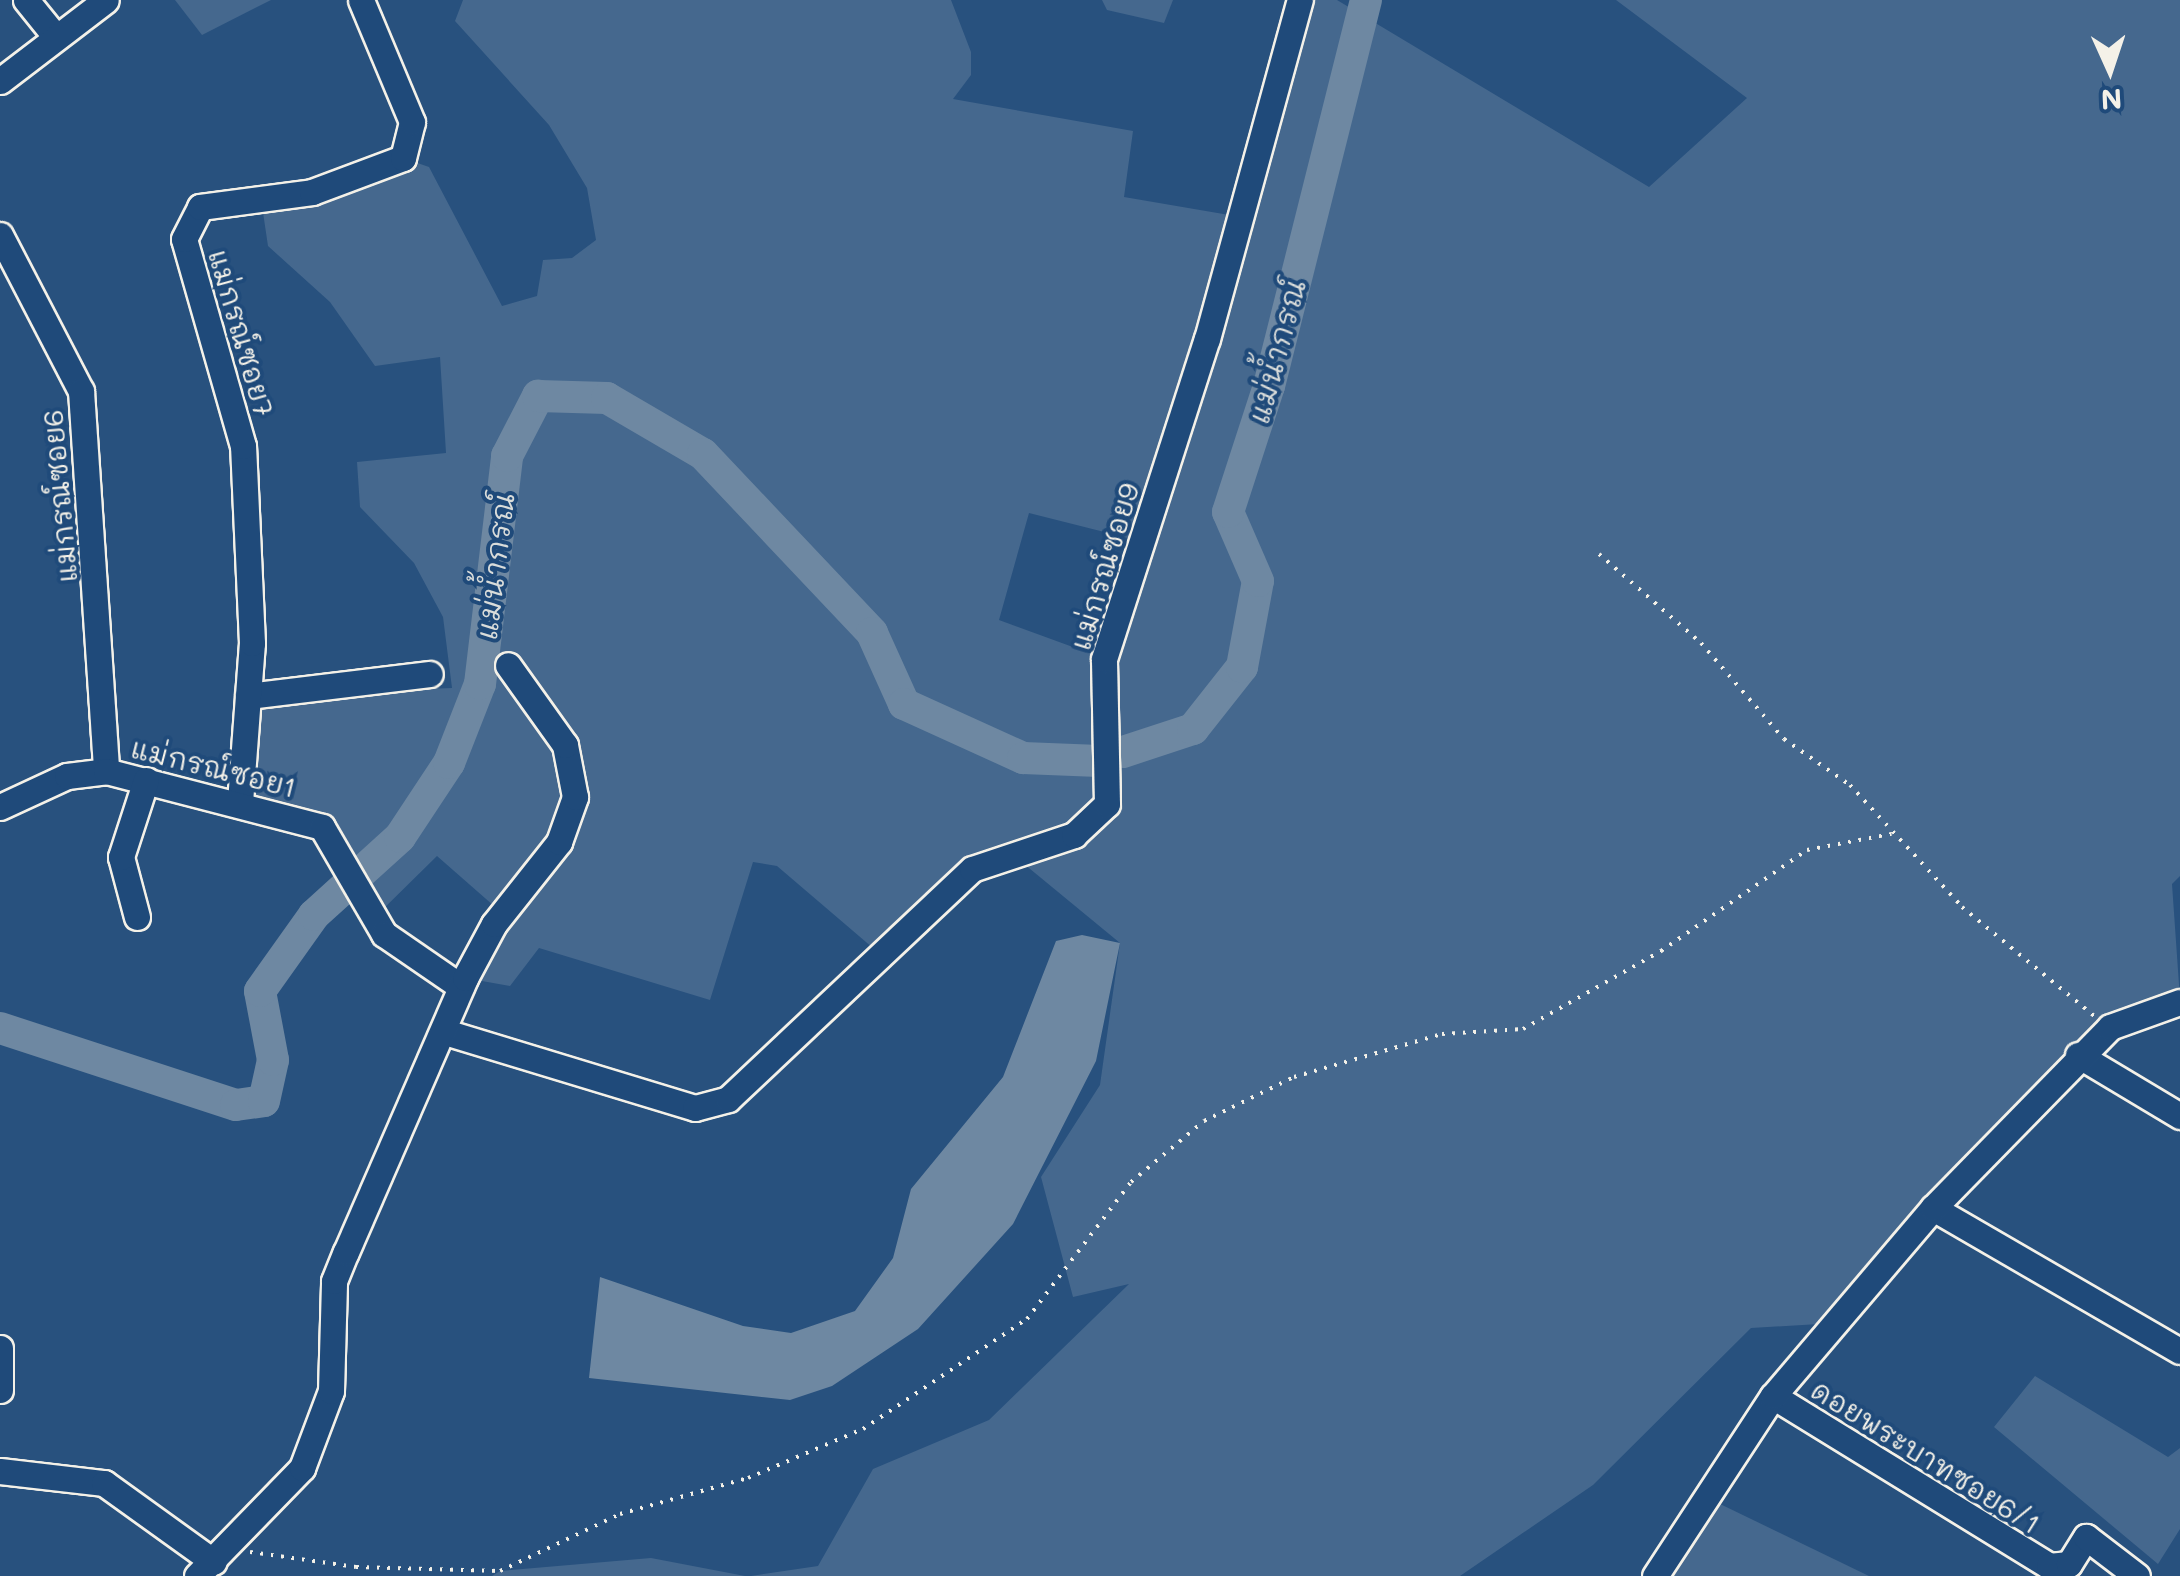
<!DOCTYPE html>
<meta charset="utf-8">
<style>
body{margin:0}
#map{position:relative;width:2180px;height:1576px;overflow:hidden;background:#28517e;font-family:Mali,"Playpen Sans Thai",sans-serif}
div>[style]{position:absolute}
.green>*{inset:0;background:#45688e}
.water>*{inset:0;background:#6e88a2}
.river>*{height:32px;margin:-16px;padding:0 16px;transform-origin:16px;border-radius:16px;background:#6e88a2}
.path>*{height:4px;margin-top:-2px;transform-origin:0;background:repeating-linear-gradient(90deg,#f4f1e8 0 2.5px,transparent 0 10.5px)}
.roads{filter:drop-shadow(2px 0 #f4f1e8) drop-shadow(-2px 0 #f4f1e8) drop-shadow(0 2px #f4f1e8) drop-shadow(0 -2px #f4f1e8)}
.minor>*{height:25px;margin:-12.5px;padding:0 12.5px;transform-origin:12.5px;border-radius:12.5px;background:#1f4a7a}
span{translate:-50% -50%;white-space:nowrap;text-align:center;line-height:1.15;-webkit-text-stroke:8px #1f4a7a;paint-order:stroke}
.street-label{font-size:28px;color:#f4f1e8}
.water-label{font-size:30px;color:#d9dcda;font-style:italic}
.north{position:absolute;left:2060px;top:20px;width:100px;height:100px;-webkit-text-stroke:8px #1f4a7a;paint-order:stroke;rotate:177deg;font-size:28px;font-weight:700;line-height:40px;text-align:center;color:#f4f1e8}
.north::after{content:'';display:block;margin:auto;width:35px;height:45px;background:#f4f1e8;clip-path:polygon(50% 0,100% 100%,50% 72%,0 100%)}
</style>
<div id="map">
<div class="green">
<i style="clip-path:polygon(175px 0,271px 0,202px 35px)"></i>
<i style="clip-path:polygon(evenodd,463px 0,951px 0,971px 52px,971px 75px,953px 99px,1133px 131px,1124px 197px,1235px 216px,1299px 0,1337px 0,1649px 187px,1747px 98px,1616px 0,2180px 0,2180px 876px,2172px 884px,2180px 999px,2110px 1027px,1835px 1323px,1751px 1328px,1593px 1485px,1460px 1576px,751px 1576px,818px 1566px,873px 1469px,989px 1420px,1129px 1284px,1073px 1297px,1041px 1177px,1100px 1085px,1120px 943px,1018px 859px,972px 869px,880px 954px,777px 866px,753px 862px,710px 1000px,539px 948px,510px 986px,465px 978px,502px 913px,437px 856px,373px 919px,339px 846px,240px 802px,248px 696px,452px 688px,443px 617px,414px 563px,360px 507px,357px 462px,446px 453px,440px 357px,375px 366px,330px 302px,268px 246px,261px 199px,403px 158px,429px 167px,502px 306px,537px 296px,543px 260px,572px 258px,596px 240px,587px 188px,549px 125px,455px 21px,463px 0,1029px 513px,1140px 541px,1103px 658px,999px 620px,1029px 513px)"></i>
<i style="clip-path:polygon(1102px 0,1173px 0,1164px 23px,1107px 10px)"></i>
<i style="clip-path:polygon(2035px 1376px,2168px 1457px,2180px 1448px,2180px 1529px,2158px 1564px,1994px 1427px)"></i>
<i style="clip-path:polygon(1718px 1503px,1869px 1576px,1670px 1576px)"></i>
<i style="clip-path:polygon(651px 1558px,745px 1576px,492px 1576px,500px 1571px)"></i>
</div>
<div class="water">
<i style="clip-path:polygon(1082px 935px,1120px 943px,1096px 1061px,1013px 1224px,918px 1329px,832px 1386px,790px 1400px,589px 1378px,600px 1277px,743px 1326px,791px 1333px,855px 1311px,893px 1258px,911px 1189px,1003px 1077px,1056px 941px)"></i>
</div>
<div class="river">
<i style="left:1123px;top:752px;width:74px;rotate:-18.2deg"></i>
<i style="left:1193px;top:729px;width:79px;rotate:-51.7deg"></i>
<i style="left:1242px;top:667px;width:87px;rotate:-79.5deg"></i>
<i style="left:1258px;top:581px;width:75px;rotate:-113.5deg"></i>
<i style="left:1228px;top:512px;width:133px;rotate:-72deg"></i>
<i style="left:1269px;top:386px;width:398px;rotate:-75.9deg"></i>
<i style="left:0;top:1028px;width:248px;rotate:18.1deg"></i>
<i style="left:236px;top:1105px;width:28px;rotate:-8deg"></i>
<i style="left:264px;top:1101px;width:42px;rotate:-77.6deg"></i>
<i style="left:273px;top:1060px;width:70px;rotate:-100.7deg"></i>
<i style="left:260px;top:991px;width:93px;rotate:-54.6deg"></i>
<i style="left:314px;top:915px;width:116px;rotate:-42.2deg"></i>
<i style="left:400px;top:837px;width:89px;rotate:-56.5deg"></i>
<i style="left:449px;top:763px;width:85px;rotate:-68.6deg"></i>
<i style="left:480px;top:684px;width:230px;rotate:-83.2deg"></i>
<i style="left:507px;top:456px;width:68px;rotate:-62.7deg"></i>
<i style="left:538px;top:396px;width:69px;rotate:1.7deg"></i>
<i style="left:607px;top:398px;width:111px;rotate:30.3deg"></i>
<i style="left:703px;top:454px;width:246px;rotate:46.6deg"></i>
<i style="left:872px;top:633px;width:78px;rotate:65.7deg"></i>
<i style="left:904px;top:704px;width:131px;rotate:24.4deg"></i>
<i style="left:1023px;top:758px;width:76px;rotate:2.3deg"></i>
</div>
<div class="path">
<i style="left:1599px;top:554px;width:135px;rotate:41.1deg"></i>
<i style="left:1701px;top:643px;width:127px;rotate:49.2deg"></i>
<i style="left:1784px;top:739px;width:80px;rotate:34.9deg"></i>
<i style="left:1850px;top:785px;width:166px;rotate:47.4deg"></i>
<i style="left:1962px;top:907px;width:171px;rotate:39.5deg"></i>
<i style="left:250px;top:1552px;width:107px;rotate:8.1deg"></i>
<i style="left:356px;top:1567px;width:144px;rotate:1.6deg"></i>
<i style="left:500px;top:1571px;width:133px;rotate:-25.4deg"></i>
<i style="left:620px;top:1514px;width:133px;rotate:-15.7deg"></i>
<i style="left:748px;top:1478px;width:125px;rotate:-23.1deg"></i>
<i style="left:863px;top:1429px;width:197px;rotate:-33.9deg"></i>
<i style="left:1027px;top:1319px;width:172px;rotate:-52.8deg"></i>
<i style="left:1131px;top:1182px;width:95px;rotate:-39.9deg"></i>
<i style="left:1204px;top:1121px;width:100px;rotate:-26.1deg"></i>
<i style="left:1294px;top:1077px;width:154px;rotate:-16.2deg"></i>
<i style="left:1442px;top:1034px;width:81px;rotate:-3.5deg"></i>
<i style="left:1523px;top:1029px;width:159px;rotate:-29.5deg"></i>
<i style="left:1661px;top:951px;width:178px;rotate:-34.7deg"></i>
<i style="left:1807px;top:850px;width:86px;rotate:-10.8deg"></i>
</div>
<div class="roads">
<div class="minor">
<i style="left:26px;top:0;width:48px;rotate:51deg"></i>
<i style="left:0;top:81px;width:133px;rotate:-37.4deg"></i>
<i style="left:0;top:235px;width:176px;rotate:62.6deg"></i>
<i style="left:81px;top:391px;width:381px;rotate:86.2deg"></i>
<i style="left:248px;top:696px;width:183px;rotate:-6.9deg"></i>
<i style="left:240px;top:802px;width:159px;rotate:-85.7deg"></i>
<i style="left:252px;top:643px;width:197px;rotate:-92.6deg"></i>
<i style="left:243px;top:446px;width:215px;rotate:-105.9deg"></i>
<i style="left:184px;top:239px;width:36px;rotate:-63deg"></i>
<i style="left:200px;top:207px;width:113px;rotate:-7.6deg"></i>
<i style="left:312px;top:192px;width:97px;rotate:-20.5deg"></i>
<i style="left:403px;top:158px;width:37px;rotate:-76deg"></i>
<i style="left:412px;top:122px;width:132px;rotate:-112.7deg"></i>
<i style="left:0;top:807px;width:74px;rotate:-24.8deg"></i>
<i style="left:67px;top:776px;width:39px;rotate:-7deg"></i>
<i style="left:106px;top:771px;width:223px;rotate:14.5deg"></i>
<i style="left:322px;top:827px;width:124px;rotate:59.9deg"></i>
<i style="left:384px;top:934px;width:93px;rotate:34.5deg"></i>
<i style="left:137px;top:917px;width:62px;rotate:-104.9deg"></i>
<i style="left:121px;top:857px;width:81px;rotate:-72deg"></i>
<i style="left:445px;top:1032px;width:261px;rotate:16.9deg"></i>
<i style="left:695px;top:1108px;width:34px;rotate:-15deg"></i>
<i style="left:728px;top:1099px;width:335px;rotate:-43.3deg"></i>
<i style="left:972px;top:869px;width:108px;rotate:-18.4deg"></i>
<i style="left:1074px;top:835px;width:45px;rotate:-43.2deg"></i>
<i style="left:1107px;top:804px;width:145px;rotate:-91.2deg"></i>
<i style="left:1104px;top:659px;width:336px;rotate:-72.2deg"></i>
<i style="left:1207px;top:339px;width:352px;rotate:-74.7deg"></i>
<i style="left:2078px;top:1055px;width:119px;rotate:30.9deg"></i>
<i style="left:1933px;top:1208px;width:285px;rotate:30.1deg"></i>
<i style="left:0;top:1348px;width:42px;rotate:90deg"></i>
<i style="left:1773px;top:1396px;width:324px;rotate:31.6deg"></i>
<i style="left:2049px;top:1566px;width:20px;rotate:-6deg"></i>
<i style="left:2069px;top:1564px;width:32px;rotate:-58deg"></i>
<i style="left:2086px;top:1537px;width:64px;rotate:37.4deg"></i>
<i style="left:0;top:1471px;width:105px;rotate:6.6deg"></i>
<i style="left:104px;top:1483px;width:135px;rotate:35.7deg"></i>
<i style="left:197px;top:1576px;width:151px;rotate:-45.8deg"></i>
<i style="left:302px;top:1468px;width:82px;rotate:-69.4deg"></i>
<i style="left:331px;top:1391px;width:110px;rotate:-88.4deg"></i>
<i style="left:334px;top:1281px;width:31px;rotate:-68deg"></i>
<i style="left:346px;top:1252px;width:299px;rotate:-66.5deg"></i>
<i style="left:465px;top:978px;width:61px;rotate:-61.8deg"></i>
<i style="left:494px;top:924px;width:105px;rotate:-51.6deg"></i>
<i style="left:559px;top:842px;width:48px;rotate:-70.4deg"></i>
<i style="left:575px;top:797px;width:53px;rotate:-100.9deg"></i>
<i style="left:565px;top:745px;width:98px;rotate:-125.5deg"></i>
<i style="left:1655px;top:1576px;width:215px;rotate:-56.8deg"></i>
<i style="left:1773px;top:1396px;width:247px;rotate:-49.6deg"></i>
<i style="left:1933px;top:1208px;width:253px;rotate:-45.6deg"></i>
<i style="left:2110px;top:1027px;width:74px;rotate:-19.7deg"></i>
</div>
</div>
<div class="street-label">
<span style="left:242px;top:333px;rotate:74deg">แม่กรณ์ซอย7</span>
<span style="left:59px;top:496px;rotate:-95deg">แม่กรณ์ซอย6</span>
<span style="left:1104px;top:566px;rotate:-73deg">แม่กรณ์ซอย9</span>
<span style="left:214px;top:767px;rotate:14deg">แม่กรณ์ซอย1</span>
<span style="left:1926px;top:1456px;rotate:32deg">ดอยพระบาทซอย6/1</span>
</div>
<div class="water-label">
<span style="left:1276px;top:351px;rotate:-75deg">แม่น้ำกรณ์</span>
<span style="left:494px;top:566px;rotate:-83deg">แม่น้ำกรณ์</span>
</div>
<div class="north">N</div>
</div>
